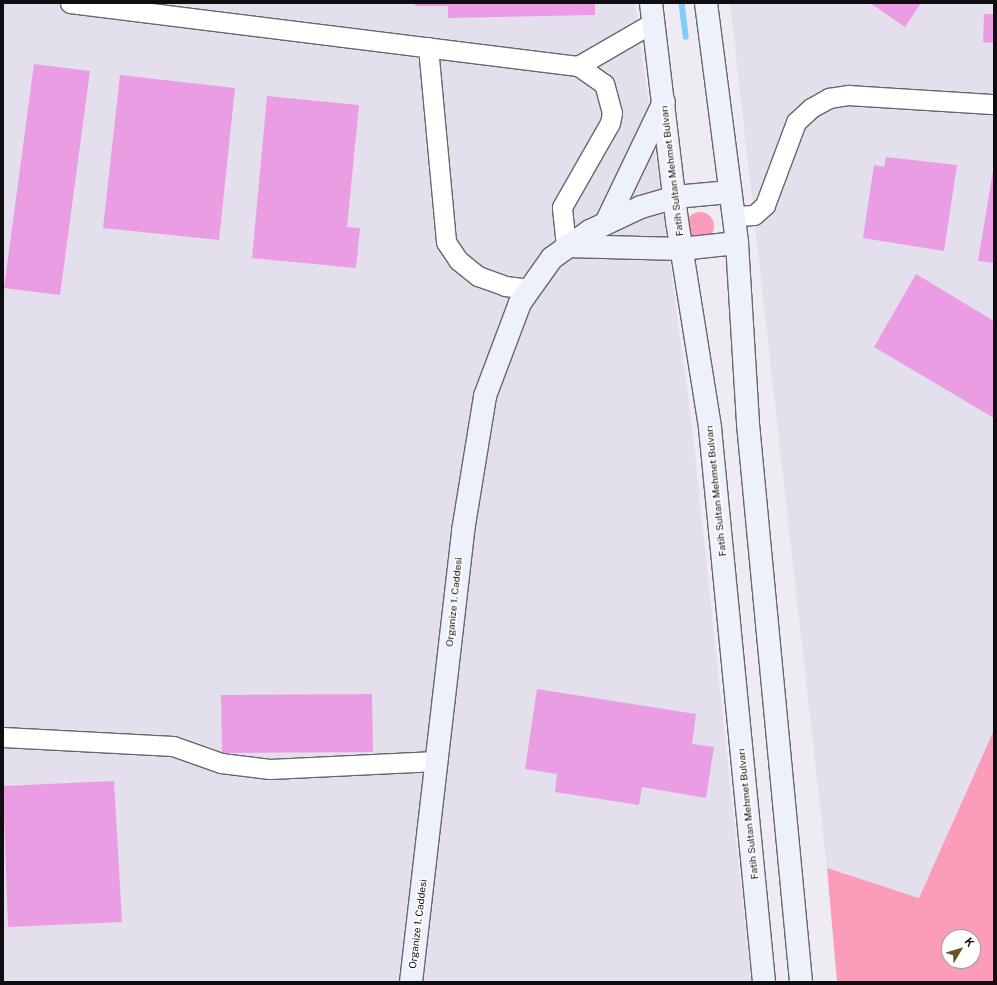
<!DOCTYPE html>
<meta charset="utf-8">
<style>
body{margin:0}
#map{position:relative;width:997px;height:985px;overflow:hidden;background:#eeecf2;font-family:"Public Sans",sans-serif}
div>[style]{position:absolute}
.built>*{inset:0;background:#e3dfec}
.green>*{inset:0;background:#fb9cb8}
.round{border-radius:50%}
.stream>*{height:5.5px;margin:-2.75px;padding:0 2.75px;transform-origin:2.75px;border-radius:2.75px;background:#82cdff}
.building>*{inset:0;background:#eb9de4}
.roads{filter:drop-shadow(1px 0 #67666b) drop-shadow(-1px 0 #67666b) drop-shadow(0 1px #67666b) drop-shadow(0 -1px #67666b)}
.street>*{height:19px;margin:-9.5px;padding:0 9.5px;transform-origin:9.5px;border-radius:9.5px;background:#fff}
.secondary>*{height:22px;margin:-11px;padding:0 11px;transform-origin:11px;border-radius:11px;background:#ecf1fc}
span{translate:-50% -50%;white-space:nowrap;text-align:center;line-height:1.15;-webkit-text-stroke:3px #fff;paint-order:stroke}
.street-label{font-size:10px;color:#0e0d0f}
.frame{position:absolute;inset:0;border:4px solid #0e0d0f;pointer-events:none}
.north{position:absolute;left:941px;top:929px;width:40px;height:40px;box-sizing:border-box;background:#fff;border:1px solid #9f9e9f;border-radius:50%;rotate:52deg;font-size:11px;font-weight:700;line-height:16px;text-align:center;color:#0e0d0f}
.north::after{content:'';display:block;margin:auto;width:14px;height:18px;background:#665623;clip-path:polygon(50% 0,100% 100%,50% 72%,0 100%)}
</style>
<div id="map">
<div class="built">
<i style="clip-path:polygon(3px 3px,635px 3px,692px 427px,751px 982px,3px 982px)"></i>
<i style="clip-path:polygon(730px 3px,994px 3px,994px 730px,919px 898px,827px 868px)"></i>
</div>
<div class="green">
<i class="round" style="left:686px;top:212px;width:28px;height:28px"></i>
<i style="clip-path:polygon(evenodd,994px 730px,994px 982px,837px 982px,827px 868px,919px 898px,994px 730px,949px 937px,973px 937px,973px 961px,949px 961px,949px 937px)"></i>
</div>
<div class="stream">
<i style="left:682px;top:3px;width:34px;rotate:83deg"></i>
</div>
<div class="building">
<i style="clip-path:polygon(415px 3px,595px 3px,595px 15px,448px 18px,448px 6px,415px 6px)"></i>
<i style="clip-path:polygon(870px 3px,921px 3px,905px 27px)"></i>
<i style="clip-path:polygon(984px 14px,994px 14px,994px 43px,983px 42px)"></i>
<i style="clip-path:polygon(34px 64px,90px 71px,60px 295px,4px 288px)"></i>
<i style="clip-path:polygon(120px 75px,235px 88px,219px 240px,103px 228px)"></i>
<i style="clip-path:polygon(267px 96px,359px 105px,347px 227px,360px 228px,356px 268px,252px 258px)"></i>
<i style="clip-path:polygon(886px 157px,957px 165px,944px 251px,863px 238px,874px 165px,884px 167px)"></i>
<i style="clip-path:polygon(993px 171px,994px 171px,994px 263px,978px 261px)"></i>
<i style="clip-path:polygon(916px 274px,994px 321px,994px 418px,874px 347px)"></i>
<i style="clip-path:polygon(537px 689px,696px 714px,692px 744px,714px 747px,706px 798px,642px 787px,639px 805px,555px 792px,557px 774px,525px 769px)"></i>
<i style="clip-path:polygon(372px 694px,373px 752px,222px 753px,221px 695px)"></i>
<i style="clip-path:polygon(114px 781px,122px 922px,8px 927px,3px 786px)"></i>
</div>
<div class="roads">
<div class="street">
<i style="left:70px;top:3px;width:512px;rotate:7.07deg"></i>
<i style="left:578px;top:66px;width:88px;rotate:-30.1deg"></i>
<i style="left:428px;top:47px;width:196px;rotate:84.7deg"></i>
<i style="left:446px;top:242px;width:22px;rotate:56deg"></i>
<i style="left:458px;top:260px;width:26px;rotate:39deg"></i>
<i style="left:478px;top:276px;width:29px;rotate:20deg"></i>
<i style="left:505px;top:286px;width:25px;rotate:7deg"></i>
<i style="left:734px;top:216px;width:20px;rotate:-3deg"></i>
<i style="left:754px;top:215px;width:15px;rotate:-42deg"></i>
<i style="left:765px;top:205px;width:89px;rotate:-69.5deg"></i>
<i style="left:796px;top:122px;width:21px;rotate:-43deg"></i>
<i style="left:811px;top:108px;width:21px;rotate:-29deg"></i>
<i style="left:829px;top:98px;width:20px;rotate:-9deg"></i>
<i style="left:849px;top:95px;width:145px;rotate:3.6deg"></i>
<i style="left:566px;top:246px;width:39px;rotate:-96deg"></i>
<i style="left:562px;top:207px;width:97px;rotate:-60.3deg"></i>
<i style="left:610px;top:123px;width:10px;rotate:-79deg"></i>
<i style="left:612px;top:113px;width:30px;rotate:-105deg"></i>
<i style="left:604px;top:84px;width:32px;rotate:-145deg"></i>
<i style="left:3px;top:737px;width:170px;rotate:3deg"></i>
<i style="left:173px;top:746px;width:51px;rotate:19.5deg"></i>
<i style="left:221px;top:763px;width:49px;rotate:7deg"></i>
<i style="left:270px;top:769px;width:166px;rotate:-2.8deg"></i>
</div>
<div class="secondary">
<i style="left:651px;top:3px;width:220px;rotate:83.2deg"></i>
<i style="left:677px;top:221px;width:210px;rotate:80.9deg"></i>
<i style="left:710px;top:428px;width:557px;rotate:84.43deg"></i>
<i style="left:706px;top:3px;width:242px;rotate:82.6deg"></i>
<i style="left:737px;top:243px;width:181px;rotate:86.5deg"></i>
<i style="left:748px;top:424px;width:561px;rotate:84.57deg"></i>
<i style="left:606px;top:223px;width:134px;rotate:-64.4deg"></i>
<i style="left:566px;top:246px;width:115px;rotate:1.5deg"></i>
<i style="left:681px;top:249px;width:56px;rotate:-6.1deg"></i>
<i style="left:411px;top:982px;width:454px;rotate:-83.4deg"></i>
<i style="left:463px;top:531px;width:137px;rotate:-80.7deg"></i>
<i style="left:485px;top:396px;width:99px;rotate:-69.4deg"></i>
<i style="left:520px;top:303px;width:55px;rotate:-54.6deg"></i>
<i style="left:552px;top:258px;width:47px;rotate:-35.4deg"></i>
<i style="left:590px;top:231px;width:56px;rotate:-25.2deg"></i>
<i style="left:641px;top:207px;width:35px;rotate:-16deg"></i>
<i style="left:675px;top:197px;width:55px;rotate:-5.2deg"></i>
</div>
</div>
<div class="street-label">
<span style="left:672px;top:171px;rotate:-97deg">Fatih Sultan Mehmet Bulvarı</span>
<span style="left:716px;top:491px;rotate:-96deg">Fatih Sultan Mehmet Bulvarı</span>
<span style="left:454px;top:602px;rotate:-84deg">Organize 1. Caddesi</span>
<span style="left:748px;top:814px;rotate:-96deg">Fatih Sultan Mehmet Bulvarı</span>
<span style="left:418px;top:924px;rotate:-83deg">Organize 1. Caddesi</span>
</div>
<div class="frame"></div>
<div class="north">K</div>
</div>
